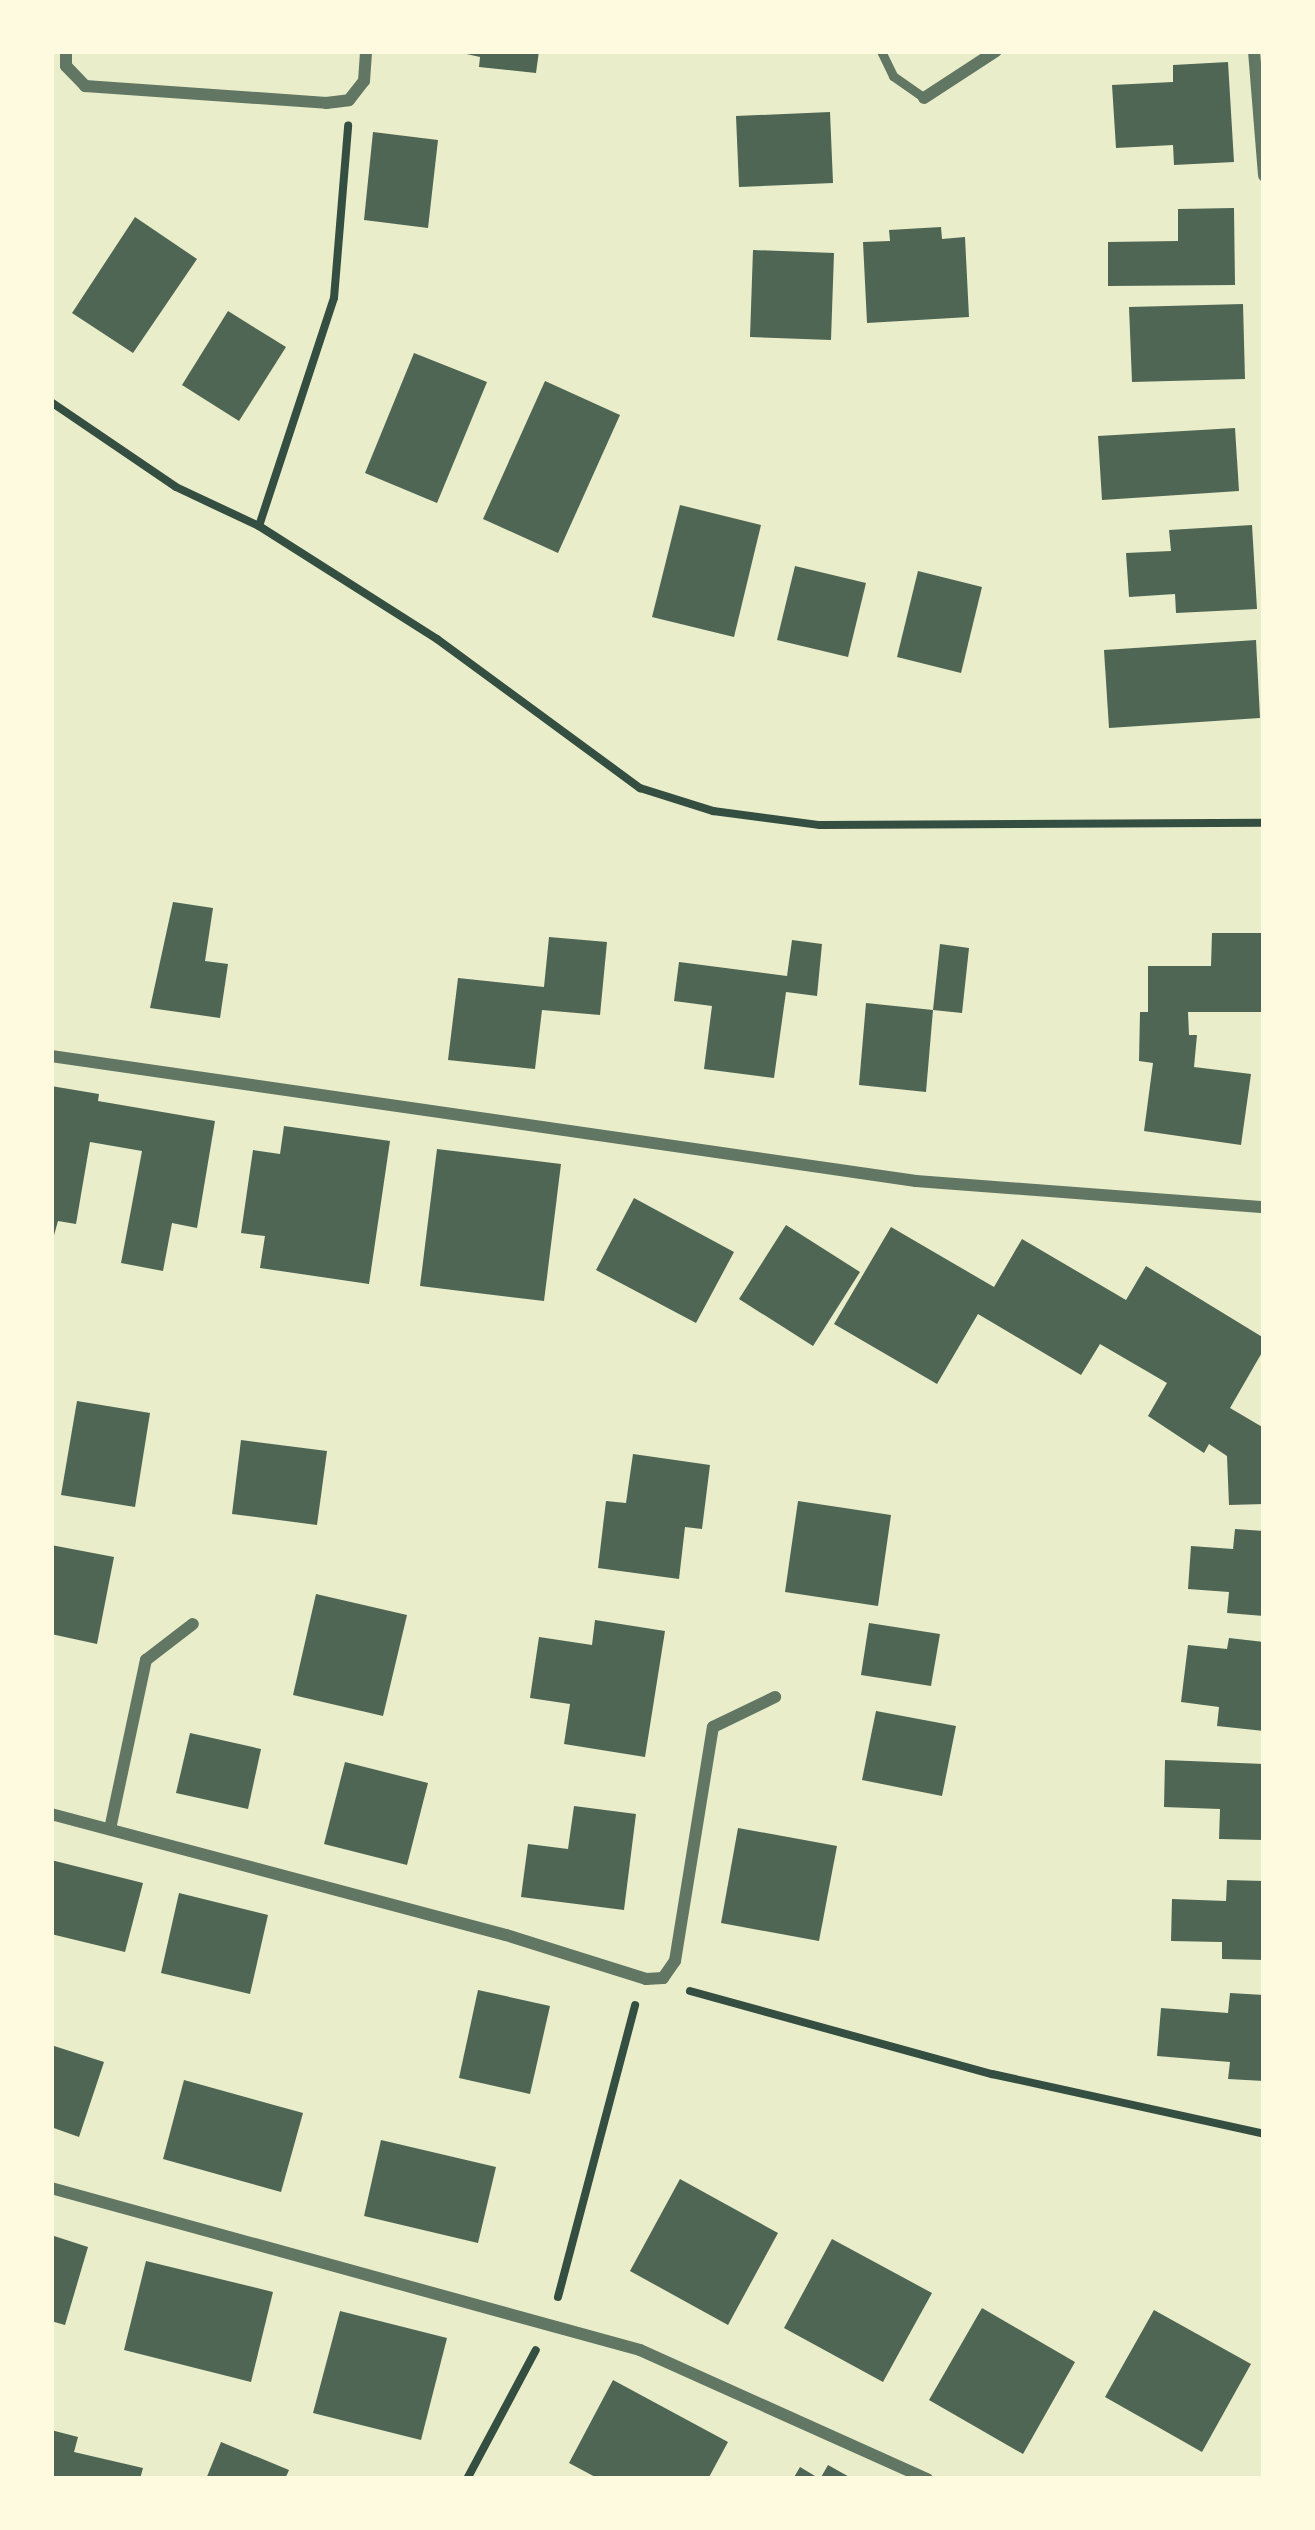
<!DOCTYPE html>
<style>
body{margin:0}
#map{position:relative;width:1315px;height:2530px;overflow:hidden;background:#e9edc9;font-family:Rubik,sans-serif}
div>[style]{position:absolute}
.building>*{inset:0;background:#4f6655}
.path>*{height:8px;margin:-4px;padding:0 4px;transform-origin:4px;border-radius:4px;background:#344e41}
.service>*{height:9px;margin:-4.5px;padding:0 4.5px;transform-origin:4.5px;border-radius:4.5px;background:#617663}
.minor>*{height:12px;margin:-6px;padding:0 6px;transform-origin:6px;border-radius:6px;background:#617663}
span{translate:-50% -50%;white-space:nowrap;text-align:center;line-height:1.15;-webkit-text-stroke:12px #fefae0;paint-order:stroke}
.frame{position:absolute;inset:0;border:54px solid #fefae0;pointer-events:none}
</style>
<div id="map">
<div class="building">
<i style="clip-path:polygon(453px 51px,539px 51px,536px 73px,479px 67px,480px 57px)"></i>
<i style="clip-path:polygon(1228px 62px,1234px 162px,1174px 165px,1173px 145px,1116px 148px,1112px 85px,1173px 82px,1173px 65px)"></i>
<i style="clip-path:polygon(830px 112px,833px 183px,739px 187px,736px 116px)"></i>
<i style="clip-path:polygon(373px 132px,438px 140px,428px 228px,364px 220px)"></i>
<i style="clip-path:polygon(1234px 208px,1235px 285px,1108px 286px,1108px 242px,1178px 241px,1178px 209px)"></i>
<i style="clip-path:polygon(135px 217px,197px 259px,133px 353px,72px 313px)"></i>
<i style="clip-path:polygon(941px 227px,942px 239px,965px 237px,969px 317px,867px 323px,863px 242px,890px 241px,889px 230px)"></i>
<i style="clip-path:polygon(753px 250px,834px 253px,831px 340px,750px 337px)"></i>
<i style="clip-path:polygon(1243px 304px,1245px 379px,1132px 382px,1129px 307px)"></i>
<i style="clip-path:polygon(228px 311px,286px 347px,239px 421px,182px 385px)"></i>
<i style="clip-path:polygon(414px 353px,487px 382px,437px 503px,365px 473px)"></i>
<i style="clip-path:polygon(545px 381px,620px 415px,558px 553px,483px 519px)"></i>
<i style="clip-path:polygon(1235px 428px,1239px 491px,1102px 500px,1098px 436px)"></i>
<i style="clip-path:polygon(680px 505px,761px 525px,734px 637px,652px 617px)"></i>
<i style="clip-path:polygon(1252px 525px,1257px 609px,1176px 613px,1175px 594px,1129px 597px,1126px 553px,1171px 551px,1169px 530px)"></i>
<i style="clip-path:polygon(795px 566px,866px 583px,848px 657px,777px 640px)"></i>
<i style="clip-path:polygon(918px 571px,982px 587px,961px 673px,897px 657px)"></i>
<i style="clip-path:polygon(1256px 640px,1260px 718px,1109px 728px,1104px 650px)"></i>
<i style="clip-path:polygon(173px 902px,213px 908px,205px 961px,228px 964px,220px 1018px,150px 1008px)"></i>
<i style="clip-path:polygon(1212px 933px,1264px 933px,1264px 1012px,1188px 1012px,1189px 1035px,1197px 1035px,1194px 1067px,1251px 1074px,1241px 1145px,1144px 1131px,1153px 1063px,1139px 1061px,1140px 1012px,1148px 1012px,1148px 966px,1211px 966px)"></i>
<i style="clip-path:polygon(549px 937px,607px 942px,600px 1015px,542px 1010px,535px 1069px,448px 1060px,458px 978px,544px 987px)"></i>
<i style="clip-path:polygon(792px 940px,822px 944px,817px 996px,786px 992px,774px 1078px,704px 1069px,712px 1006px,674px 1001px,679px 962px,787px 976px)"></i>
<i style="clip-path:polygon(940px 944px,969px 948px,962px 1013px,933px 1010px)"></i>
<i style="clip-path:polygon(866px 1003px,933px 1010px,926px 1092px,859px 1085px)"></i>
<i style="clip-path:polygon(51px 1086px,99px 1094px,98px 1101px,215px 1121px,197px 1228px,172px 1223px,163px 1271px,121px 1263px,142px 1151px,90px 1142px,76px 1224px,58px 1221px,51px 1246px)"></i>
<i style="clip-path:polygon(284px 1126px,390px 1141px,369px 1284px,260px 1268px,265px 1236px,241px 1233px,253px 1150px,280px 1154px)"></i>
<i style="clip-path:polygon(437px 1149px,561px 1164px,544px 1301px,420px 1286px)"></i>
<i style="clip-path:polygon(634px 1198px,734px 1252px,696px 1323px,596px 1270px)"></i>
<i style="clip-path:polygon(786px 1225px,860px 1272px,813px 1346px,739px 1299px)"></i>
<i style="clip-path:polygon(891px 1227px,994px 1287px,1022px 1239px,1126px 1300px,1146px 1266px,1264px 1338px,1264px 1349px,1230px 1408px,1264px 1428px,1264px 1504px,1229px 1505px,1227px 1456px,1209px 1444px,1204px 1453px,1148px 1416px,1167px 1383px,1100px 1344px,1081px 1375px,978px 1314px,937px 1384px,834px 1324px)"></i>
<i style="clip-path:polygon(77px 1401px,150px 1413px,135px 1507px,61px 1495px)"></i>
<i style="clip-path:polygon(241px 1440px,327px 1451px,317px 1525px,232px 1514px)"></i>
<i style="clip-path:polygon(633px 1454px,710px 1465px,702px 1529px,685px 1527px,679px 1579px,598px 1568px,606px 1501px,626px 1503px)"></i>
<i style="clip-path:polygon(798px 1501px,891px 1515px,878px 1606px,785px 1592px)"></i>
<i style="clip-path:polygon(1235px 1529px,1264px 1531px,1264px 1616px,1227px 1613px,1229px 1592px,1188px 1589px,1191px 1546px,1233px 1549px)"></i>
<i style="clip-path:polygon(51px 1545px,114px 1557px,97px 1644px,51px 1634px)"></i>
<i style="clip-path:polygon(316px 1594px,407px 1615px,383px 1716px,293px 1695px)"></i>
<i style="clip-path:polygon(595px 1620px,665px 1631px,645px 1757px,564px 1744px,570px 1704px,530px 1698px,539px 1637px,592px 1645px)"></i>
<i style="clip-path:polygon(869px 1623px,940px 1634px,931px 1686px,861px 1675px)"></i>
<i style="clip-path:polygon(1229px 1638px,1264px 1642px,1264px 1731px,1217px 1726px,1219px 1707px,1181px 1702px,1188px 1645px,1227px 1649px)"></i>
<i style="clip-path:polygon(876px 1711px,956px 1726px,942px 1796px,862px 1780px)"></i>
<i style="clip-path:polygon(190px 1733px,261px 1749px,248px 1809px,176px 1793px)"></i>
<i style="clip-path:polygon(1165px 1760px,1264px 1764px,1264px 1840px,1219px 1839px,1220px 1809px,1164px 1807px)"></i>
<i style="clip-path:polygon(345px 1762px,428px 1783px,407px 1865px,324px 1844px)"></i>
<i style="clip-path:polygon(574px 1806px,636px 1814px,624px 1910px,521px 1897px,528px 1844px,568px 1849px)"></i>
<i style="clip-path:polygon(738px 1828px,837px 1846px,819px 1941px,721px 1923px)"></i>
<i style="clip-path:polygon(51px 1860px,143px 1883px,125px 1952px,51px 1934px)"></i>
<i style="clip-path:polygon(1227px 1880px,1264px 1881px,1264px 1960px,1222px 1959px,1222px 1942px,1171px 1941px,1172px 1899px,1226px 1901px)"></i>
<i style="clip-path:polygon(179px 1893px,268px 1915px,250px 1994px,161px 1973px)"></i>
<i style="clip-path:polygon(478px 1990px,550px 2006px,530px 2094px,459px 2078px)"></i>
<i style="clip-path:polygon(1230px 1993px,1264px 1995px,1264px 2081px,1228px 2079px,1230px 2062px,1157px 2056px,1161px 2008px,1228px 2013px)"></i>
<i style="clip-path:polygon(51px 2045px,104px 2062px,79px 2137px,51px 2127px)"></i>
<i style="clip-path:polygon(184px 2080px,303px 2113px,281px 2192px,163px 2159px)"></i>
<i style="clip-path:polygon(381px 2140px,496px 2167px,478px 2243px,364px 2216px)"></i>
<i style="clip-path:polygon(680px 2179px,778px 2233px,728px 2325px,630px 2271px)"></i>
<i style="clip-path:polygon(51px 2235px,88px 2247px,65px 2325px,51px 2321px)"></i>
<i style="clip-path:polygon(832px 2239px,932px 2293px,883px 2382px,784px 2328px)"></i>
<i style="clip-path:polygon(146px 2261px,273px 2292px,251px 2382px,124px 2350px)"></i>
<i style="clip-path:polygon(982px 2308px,1075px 2362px,1023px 2454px,929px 2400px)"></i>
<i style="clip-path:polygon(1154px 2310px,1251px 2364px,1202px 2452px,1105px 2397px)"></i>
<i style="clip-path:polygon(340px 2311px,447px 2338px,421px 2440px,313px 2413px)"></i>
<i style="clip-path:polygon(613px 2380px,728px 2442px,708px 2479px,599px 2479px,569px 2463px)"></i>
<i style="clip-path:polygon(51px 2430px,78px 2437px,74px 2452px,143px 2468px,140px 2479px,51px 2479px)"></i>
<i style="clip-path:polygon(221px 2442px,289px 2470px,285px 2479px,206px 2479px)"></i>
<i style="clip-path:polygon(828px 2465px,853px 2479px,793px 2479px,800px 2467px,820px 2479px)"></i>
</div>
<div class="path">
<i style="left:51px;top:402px;width:151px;rotate:34.2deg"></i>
<i style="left:176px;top:487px;width:92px;rotate:25.2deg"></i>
<i style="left:259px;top:526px;width:211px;rotate:32.4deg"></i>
<i style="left:437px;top:639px;width:252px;rotate:36.3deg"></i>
<i style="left:640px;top:788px;width:77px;rotate:17.5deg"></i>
<i style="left:713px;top:811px;width:108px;rotate:7.5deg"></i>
<i style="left:820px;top:825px;width:444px;rotate:-0.3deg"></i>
<i style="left:259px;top:526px;width:240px;rotate:-71.8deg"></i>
<i style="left:334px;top:298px;width:173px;rotate:-85.3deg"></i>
<i style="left:690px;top:1991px;width:313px;rotate:15.4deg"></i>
<i style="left:992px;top:2074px;width:279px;rotate:12.4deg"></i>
<i style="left:558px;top:2297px;width:302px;rotate:-75.2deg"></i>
<i style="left:467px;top:2479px;width:146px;rotate:-61.9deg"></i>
</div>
<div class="service">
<i style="left:881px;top:51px;width:28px;rotate:64deg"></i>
<i style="left:893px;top:76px;width:38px;rotate:35deg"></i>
</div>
<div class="minor">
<i style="left:66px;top:51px;width:15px;rotate:90deg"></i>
<i style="left:66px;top:66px;width:28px;rotate:46deg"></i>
<i style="left:85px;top:86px;width:242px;rotate:4deg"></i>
<i style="left:326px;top:103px;width:23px;rotate:-7deg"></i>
<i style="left:349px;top:100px;width:24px;rotate:-52deg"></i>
<i style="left:364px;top:81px;width:30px;rotate:-86deg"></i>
<i style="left:1254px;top:51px;width:125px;rotate:85.4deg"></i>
<i style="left:924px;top:98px;width:86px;rotate:-33.1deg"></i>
<i style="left:51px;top:1056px;width:874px;rotate:8.22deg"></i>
<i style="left:916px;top:1181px;width:349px;rotate:4.3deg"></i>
<i style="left:51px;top:1814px;width:471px;rotate:14.9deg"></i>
<i style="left:506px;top:1935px;width:147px;rotate:17.4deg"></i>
<i style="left:646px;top:1979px;width:17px;rotate:-3deg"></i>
<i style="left:663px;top:1978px;width:21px;rotate:-55deg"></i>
<i style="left:675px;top:1961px;width:237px;rotate:-80.8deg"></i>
<i style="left:713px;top:1727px;width:69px;rotate:-25.8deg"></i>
<i style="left:110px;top:1829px;width:173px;rotate:-78deg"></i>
<i style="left:146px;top:1660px;width:59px;rotate:-37.5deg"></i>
<i style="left:51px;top:2188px;width:611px;rotate:15.38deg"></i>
<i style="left:640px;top:2350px;width:315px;rotate:24.2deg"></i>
</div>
<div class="frame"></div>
</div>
